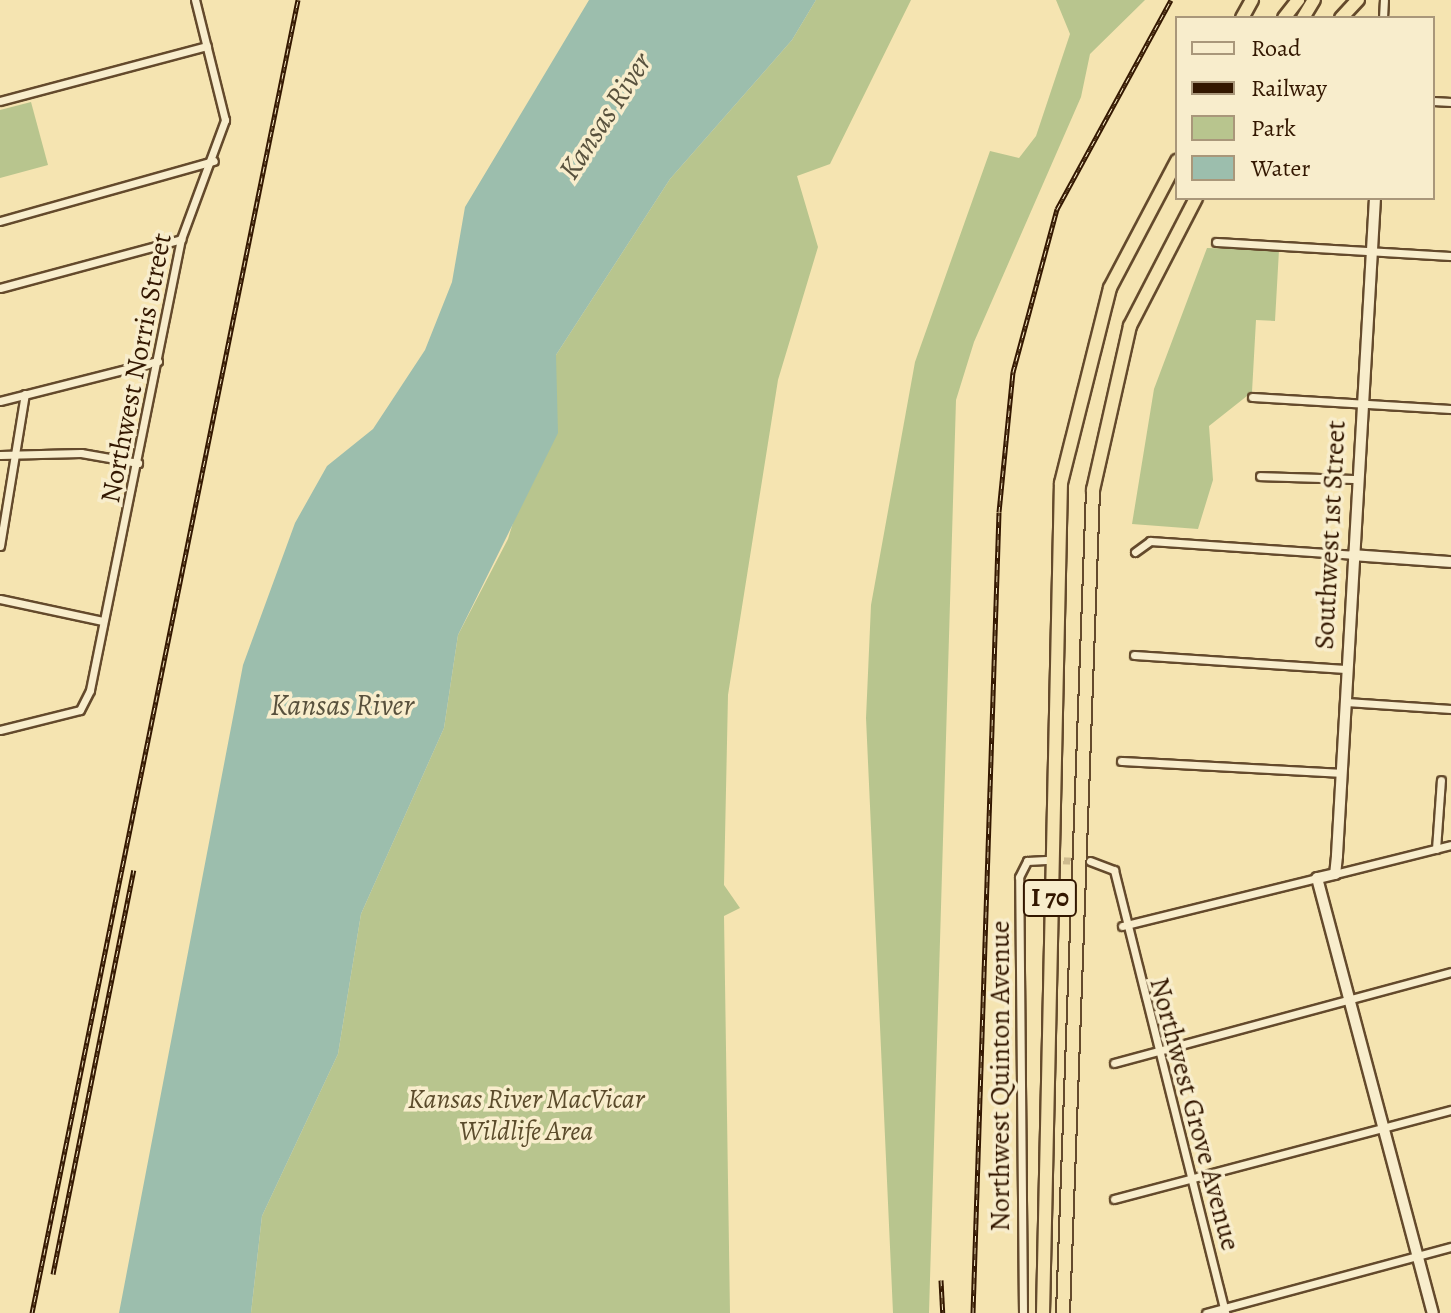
<!DOCTYPE html>
<style>
body{margin:0}
#map{position:relative;width:1451px;height:1313px;overflow:hidden;background:#f5e4b1;font-family:Alegreya,serif}
div>[style]{position:absolute}
.green>*{inset:0;background:#b8c58e}
.water>*{inset:0;background:#9cbead}
.street-tunnel>*{height:7px;margin-top:-3.5px;transform-origin:0;background:repeating-linear-gradient(90deg,#cebb8e 0 7px,transparent 0 10.5px)}
.roads{filter:drop-shadow(2px 0 #644a2c) drop-shadow(-2px 0 #644a2c) drop-shadow(0 2px #644a2c) drop-shadow(0 -2px #644a2c)}
.street>*{height:7px;margin:-3.5px;padding:0 3.5px;transform-origin:3.5px;border-radius:3.5px;background:#f8edcc}
.secondary>*{height:10px;margin:-5px;padding:0 5px;transform-origin:5px;border-radius:5px;background:#f8edcc}
.highway>*{height:12px;margin:-6px;padding:0 6px;transform-origin:6px;border-radius:6px;background:#f5e4b1}
.rail>*{height:5px;margin-top:-2.5px;transform-origin:0;background:repeating-linear-gradient(90deg,#f8edcc 0 6px,#331700 0 12px);box-sizing:border-box;border-block:2px solid #331700}
span{translate:-50% -50%;white-space:nowrap;text-align:center;line-height:1.15;-webkit-text-stroke:7px #f8edcc;paint-order:stroke}
.shield-label span{padding:2px 6px;background:#f8edcc;border:2px solid;border-radius:6px;-webkit-text-stroke-width:0}
.shield-label{font-size:26px;color:#331700;font-weight:700}
.street-label{font-size:28px;color:#331700}
.park-label{font-size:28px;color:#5b4b2b;font-style:italic}
.water-label{font-size:30px;color:#58513d;font-style:italic}
.legend{position:absolute;left:1175px;top:16px;width:260px;height:184px;box-sizing:border-box;background:#f8edcc;border:2px solid #a9977a;margin:0;padding:10px 14px;list-style:none;font-size:24px;color:#331700}
.legend li{display:flex;align-items:center;gap:16px;height:40px}
.legend b{width:40px;border:2px solid #a9977a}
</style>
<div id="map">
<div class="green">
<i style="clip-path:polygon(816px 0,911px 0,830px 164px,797px 176px,818px 247px,778px 380px,728px 695px,724px 885px,740px 908px,724px 916px,730px 1313px,251px 1313px,262px 1216px,338px 1054px,361px 914px,444px 728px,458px 635px,508px 539px,556px 383px,556px 355px,670px 179px,792px 40px)"></i>
<i style="clip-path:polygon(1056px 0,1145px 0,1090px 54px,1081px 97px,974px 342px,956px 400px,929px 1313px,893px 1313px,866px 718px,871px 605px,915px 362px,990px 151px,1019px 158px,1036px 136px,1070px 34px)"></i>
<i style="clip-path:polygon(31px 102px,48px 165px,0 178px,0 110px)"></i>
<i style="clip-path:polygon(1207px 248px,1279px 250px,1275px 321px,1256px 320px,1252px 392px,1209px 426px,1213px 480px,1198px 529px,1132px 524px,1154px 389px)"></i>
</div>
<div class="water">
<i style="clip-path:polygon(589px 0,816px 0,792px 40px,670px 179px,556px 355px,558px 433px,458px 635px,444px 728px,361px 914px,338px 1054px,262px 1216px,251px 1313px,119px 1313px,243px 665px,295px 523px,327px 466px,373px 429px,425px 350px,452px 282px,465px 207px)"></i>
</div>
<div class="street-tunnel">
<i style="left:1053px;top:860px;width:37px;rotate:2deg"></i>
</div>
<div class="roads">
<div class="street">
<i style="left:1383px;top:18px;width:18px;rotate:-87deg"></i>
<i style="left:0;top:101px;width:214px;rotate:-14.9deg"></i>
<i style="left:1433px;top:101px;width:18px;rotate:3deg"></i>
<i style="left:0;top:221px;width:222px;rotate:-15.7deg"></i>
<i style="left:1216px;top:242px;width:235px;rotate:3.4deg"></i>
<i style="left:0;top:288px;width:188px;rotate:-15.1deg"></i>
<i style="left:1252px;top:397px;width:199px;rotate:3.5deg"></i>
<i style="left:0;top:401px;width:163px;rotate:-14.2deg"></i>
<i style="left:0;top:455px;width:81px;rotate:-1.4deg"></i>
<i style="left:81px;top:453px;width:58px;rotate:10deg"></i>
<i style="left:1260px;top:476px;width:98px;rotate:1.8deg"></i>
<i style="left:0;top:546px;width:154px;rotate:-80.7deg"></i>
<i style="left:1135px;top:552px;width:19px;rotate:-36deg"></i>
<i style="left:1150px;top:541px;width:203px;rotate:3.9deg"></i>
<i style="left:0;top:599px;width:105px;rotate:12.1deg"></i>
<i style="left:1134px;top:655px;width:212px;rotate:3.8deg"></i>
<i style="left:1346px;top:702px;width:105px;rotate:3.8deg"></i>
<i style="left:0;top:730px;width:82px;rotate:-14deg"></i>
<i style="left:80px;top:710px;width:22px;rotate:-63deg"></i>
<i style="left:90px;top:690px;width:460px;rotate:-78.6deg"></i>
<i style="left:181px;top:239px;width:127px;rotate:-69.7deg"></i>
<i style="left:225px;top:120px;width:124px;rotate:-104deg"></i>
<i style="left:1121px;top:761px;width:219px;rotate:3.1deg"></i>
<i style="left:1436px;top:849px;width:69px;rotate:-85.9deg"></i>
<i style="left:1090px;top:861px;width:26px;rotate:21deg"></i>
<i style="left:1114px;top:870px;width:457px;rotate:75.9deg"></i>
<i style="left:1335px;top:874px;width:120px;rotate:-14deg"></i>
<i style="left:1122px;top:926px;width:201px;rotate:-13.8deg"></i>
<i style="left:1114px;top:1063px;width:349px;rotate:-15.1deg"></i>
<i style="left:1114px;top:1199px;width:349px;rotate:-14.8deg"></i>
<i style="left:1023px;top:1313px;width:436px;rotate:-90.5deg"></i>
<i style="left:1019px;top:877px;width:18px;rotate:-63deg"></i>
<i style="left:1027px;top:861px;width:19px;rotate:-3deg"></i>
<i style="left:1206px;top:1313px;width:254px;rotate:-15.1deg"></i>
</div>
<div class="secondary">
<i style="left:1375px;top:198px;width:659px;rotate:93.31deg"></i>
<i style="left:1337px;top:856px;width:18px;rotate:96deg"></i>
<i style="left:1335px;top:874px;width:18px;rotate:167deg"></i>
<i style="left:1317px;top:878px;width:450px;rotate:75.1deg"></i>
<i style="left:1353px;top:555px;width:98px;rotate:4.1deg"></i>
</div>
<div class="highway">
<i style="left:1242px;top:18px;width:21px;rotate:-61deg"></i>
<i style="left:1284px;top:18px;width:23px;rotate:-52deg"></i>
<i style="left:1303px;top:18px;width:21px;rotate:-59deg"></i>
<i style="left:1341px;top:18px;width:25px;rotate:-47deg"></i>
<i style="left:1043px;top:1313px;width:830px;rotate:-88.76deg"></i>
<i style="left:1061px;top:483px;width:201px;rotate:-75.9deg"></i>
<i style="left:1110px;top:288px;width:144px;rotate:-62.2deg"></i>
<i style="left:1063px;top:1313px;width:824px;rotate:-87.91deg"></i>
<i style="left:1093px;top:490px;width:168px;rotate:-77.3deg"></i>
<i style="left:1130px;top:326px;width:144px;rotate:-62.7deg"></i>
</div>
</div>
<div class="rail">
<i style="left:53px;top:1274px;width:412px;rotate:-78.7deg"></i>
<i style="left:941px;top:1280px;width:33px;rotate:87deg"></i>
<i style="left:32px;top:1313px;width:1340px;rotate:-78.55deg"></i>
<i style="left:973px;top:1313px;width:801px;rotate:-88.14deg"></i>
<i style="left:999px;top:512px;width:141px;rotate:-84.3deg"></i>
<i style="left:1013px;top:372px;width:169px;rotate:-74.9deg"></i>
<i style="left:1057px;top:209px;width:238px;rotate:-61.4deg"></i>
</div>
<div class="shield-label">
<span style="left:1050px;top:898px">I 70</span>
</div>
<div class="street-label">
<span style="left:136px;top:368px;rotate:-79deg">Northwest Norris Street</span>
<span style="left:1330px;top:535px;rotate:-87deg">Southwest 1st Street</span>
<span style="left:1000px;top:1076px;rotate:-90deg">Northwest Quinton Avenue</span>
<span style="left:1195px;top:1114px;rotate:75deg">Northwest Grove Avenue</span>
</div>
<div class="park-label">
<span style="left:526px;top:1115px">Kansas River MacVicar<br>Wildlife Area</span>
</div>
<div class="water-label">
<span style="left:605px;top:116px;rotate:-57deg">Kansas River</span>
<span style="left:342px;top:705px">Kansas River</span>
</div>
<ul class="legend">
<li><b style="height:10px;background:#f8edcc"></b>Road</li>
<li><b style="height:10px;background:#331700"></b>Railway</li>
<li><b style="height:22px;background:#b8c58e"></b>Park</li>
<li><b style="height:22px;background:#9cbead"></b>Water</li>
</ul>
</div>
